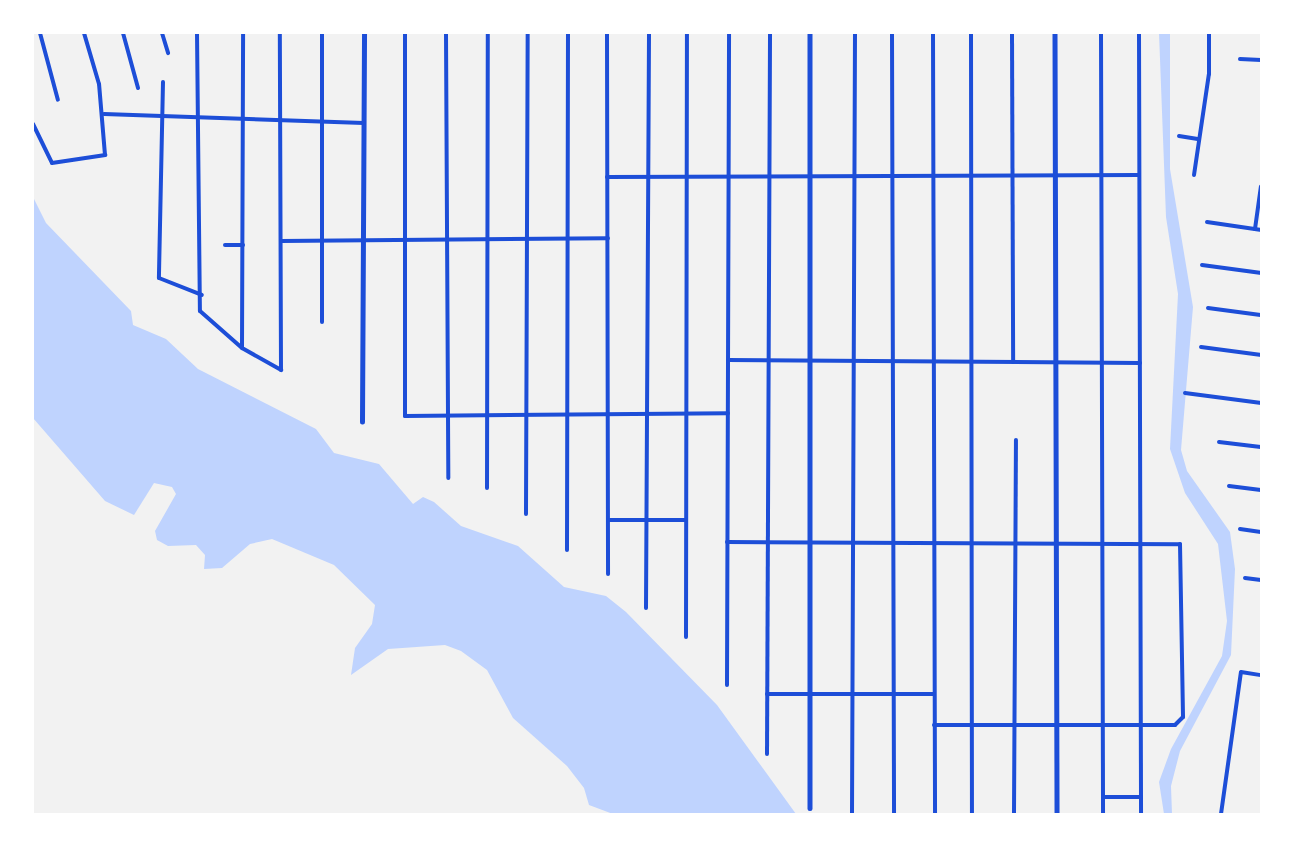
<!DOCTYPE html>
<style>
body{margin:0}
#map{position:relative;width:1294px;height:847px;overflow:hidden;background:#f2f2f2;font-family:"Archivo Narrow",sans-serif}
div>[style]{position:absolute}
.water>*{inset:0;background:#bfd3fe}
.minor>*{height:4px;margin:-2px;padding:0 2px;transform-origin:2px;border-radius:2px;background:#1d4ed8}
.tertiary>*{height:4.5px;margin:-2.25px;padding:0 2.25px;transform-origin:2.25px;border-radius:2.25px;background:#1d4ed8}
span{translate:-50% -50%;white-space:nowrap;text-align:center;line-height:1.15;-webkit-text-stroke:6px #fff;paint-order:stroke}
.frame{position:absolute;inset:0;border:34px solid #fff;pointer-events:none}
</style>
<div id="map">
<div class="water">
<i style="clip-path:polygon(1159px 33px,1170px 33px,1170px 169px,1193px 307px,1181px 450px,1187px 471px,1230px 532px,1235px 569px,1231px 655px,1180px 751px,1171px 786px,1172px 814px,1164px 814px,1159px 782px,1171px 749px,1222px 656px,1227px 621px,1218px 544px,1185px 493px,1170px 449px,1178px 294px,1166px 217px)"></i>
<i style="clip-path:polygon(33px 197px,46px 223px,131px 311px,133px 325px,166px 339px,198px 369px,316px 429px,334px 453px,379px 464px,413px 504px,423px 497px,434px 502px,461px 526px,518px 546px,564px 587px,606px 596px,626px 612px,717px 705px,796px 814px,613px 814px,589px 805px,584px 788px,567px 766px,513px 718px,487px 670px,461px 651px,445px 645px,388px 649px,351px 675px,355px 648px,372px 624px,375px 605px,334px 565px,272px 539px,250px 544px,222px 568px,204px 569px,205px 555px,196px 545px,168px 546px,157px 540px,155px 531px,176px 494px,172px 487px,154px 483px,134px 515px,105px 501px,33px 418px)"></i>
</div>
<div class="minor">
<i style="left:40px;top:33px;width:69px;rotate:75deg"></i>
<i style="left:123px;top:33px;width:57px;rotate:74.7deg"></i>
<i style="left:162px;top:33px;width:21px;rotate:73deg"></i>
<i style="left:197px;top:33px;width:278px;rotate:89.4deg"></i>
<i style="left:200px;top:311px;width:56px;rotate:41.4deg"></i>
<i style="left:242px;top:348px;width:45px;rotate:29.4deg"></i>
<i style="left:281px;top:370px;width:337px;rotate:-90.2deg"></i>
<i style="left:322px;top:33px;width:289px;rotate:90deg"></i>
<i style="left:405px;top:33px;width:383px;rotate:90deg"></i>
<i style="left:405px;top:416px;width:323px;rotate:-0.5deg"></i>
<i style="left:446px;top:33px;width:445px;rotate:89.7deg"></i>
<i style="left:607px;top:33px;width:541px;rotate:89.89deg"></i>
<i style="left:892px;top:33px;width:781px;rotate:89.85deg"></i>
<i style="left:933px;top:33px;width:781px;rotate:89.85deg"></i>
<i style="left:971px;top:33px;width:781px;rotate:89.93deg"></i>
<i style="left:1012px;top:33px;width:329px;rotate:89.8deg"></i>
<i style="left:1101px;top:33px;width:781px;rotate:89.85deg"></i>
<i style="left:1139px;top:33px;width:781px;rotate:89.85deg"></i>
<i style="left:1240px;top:59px;width:21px;rotate:3deg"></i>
<i style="left:163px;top:82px;width:196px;rotate:91.2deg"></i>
<i style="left:159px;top:278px;width:46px;rotate:21.6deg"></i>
<i style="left:104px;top:114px;width:260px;rotate:2deg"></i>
<i style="left:33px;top:124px;width:43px;rotate:64deg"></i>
<i style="left:52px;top:163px;width:54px;rotate:-8.6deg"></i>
<i style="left:105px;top:155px;width:71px;rotate:-94.8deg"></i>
<i style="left:99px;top:84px;width:53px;rotate:-106.4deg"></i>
<i style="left:1179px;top:136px;width:19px;rotate:9deg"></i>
<i style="left:1194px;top:175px;width:102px;rotate:-81.6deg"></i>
<i style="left:1209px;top:74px;width:41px;rotate:-90deg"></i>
<i style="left:607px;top:177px;width:532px;rotate:-0.22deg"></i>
<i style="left:1207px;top:222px;width:55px;rotate:8.4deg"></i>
<i style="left:1255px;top:229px;width:43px;rotate:-82.1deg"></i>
<i style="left:281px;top:241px;width:327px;rotate:-0.5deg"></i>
<i style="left:225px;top:245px;width:18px"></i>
<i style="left:1202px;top:265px;width:60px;rotate:7.7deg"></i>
<i style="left:1208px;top:308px;width:53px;rotate:7.5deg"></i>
<i style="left:242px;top:347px;width:314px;rotate:-89.8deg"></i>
<i style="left:1201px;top:347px;width:61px;rotate:7.6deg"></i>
<i style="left:728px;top:360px;width:412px;rotate:0.4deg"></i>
<i style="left:1185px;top:393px;width:77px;rotate:7.5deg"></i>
<i style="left:1219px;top:442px;width:42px;rotate:6.8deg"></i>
<i style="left:1229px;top:486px;width:32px;rotate:7deg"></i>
<i style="left:487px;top:488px;width:455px;rotate:-89.9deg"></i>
<i style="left:526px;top:514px;width:481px;rotate:-89.8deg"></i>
<i style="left:608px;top:520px;width:78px"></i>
<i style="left:1240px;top:529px;width:21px;rotate:8deg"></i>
<i style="left:727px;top:542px;width:453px;rotate:0.3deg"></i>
<i style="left:1180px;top:544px;width:173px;rotate:89deg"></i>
<i style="left:1183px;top:717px;width:11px;rotate:135deg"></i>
<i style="left:1175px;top:725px;width:241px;rotate:180deg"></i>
<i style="left:567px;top:550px;width:517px;rotate:-89.89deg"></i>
<i style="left:1245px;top:578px;width:16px;rotate:7deg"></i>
<i style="left:646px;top:608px;width:575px;rotate:-89.7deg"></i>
<i style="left:686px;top:637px;width:604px;rotate:-89.91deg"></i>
<i style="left:727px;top:685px;width:652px;rotate:-89.82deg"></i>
<i style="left:767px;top:694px;width:167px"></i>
<i style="left:767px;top:754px;width:721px;rotate:-89.76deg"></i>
<i style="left:1103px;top:797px;width:38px"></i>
<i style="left:852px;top:814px;width:781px;rotate:-89.78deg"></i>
<i style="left:1014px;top:814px;width:374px;rotate:-89.7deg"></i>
<i style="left:1221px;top:814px;width:143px;rotate:-82deg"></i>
<i style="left:1241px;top:672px;width:20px;rotate:9deg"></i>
</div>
<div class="tertiary">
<i style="left:810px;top:33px;width:775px;rotate:90deg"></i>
<i style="left:1055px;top:33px;width:781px;rotate:89.85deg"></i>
<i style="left:362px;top:422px;width:389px;rotate:-89.7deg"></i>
</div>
<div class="frame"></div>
</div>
